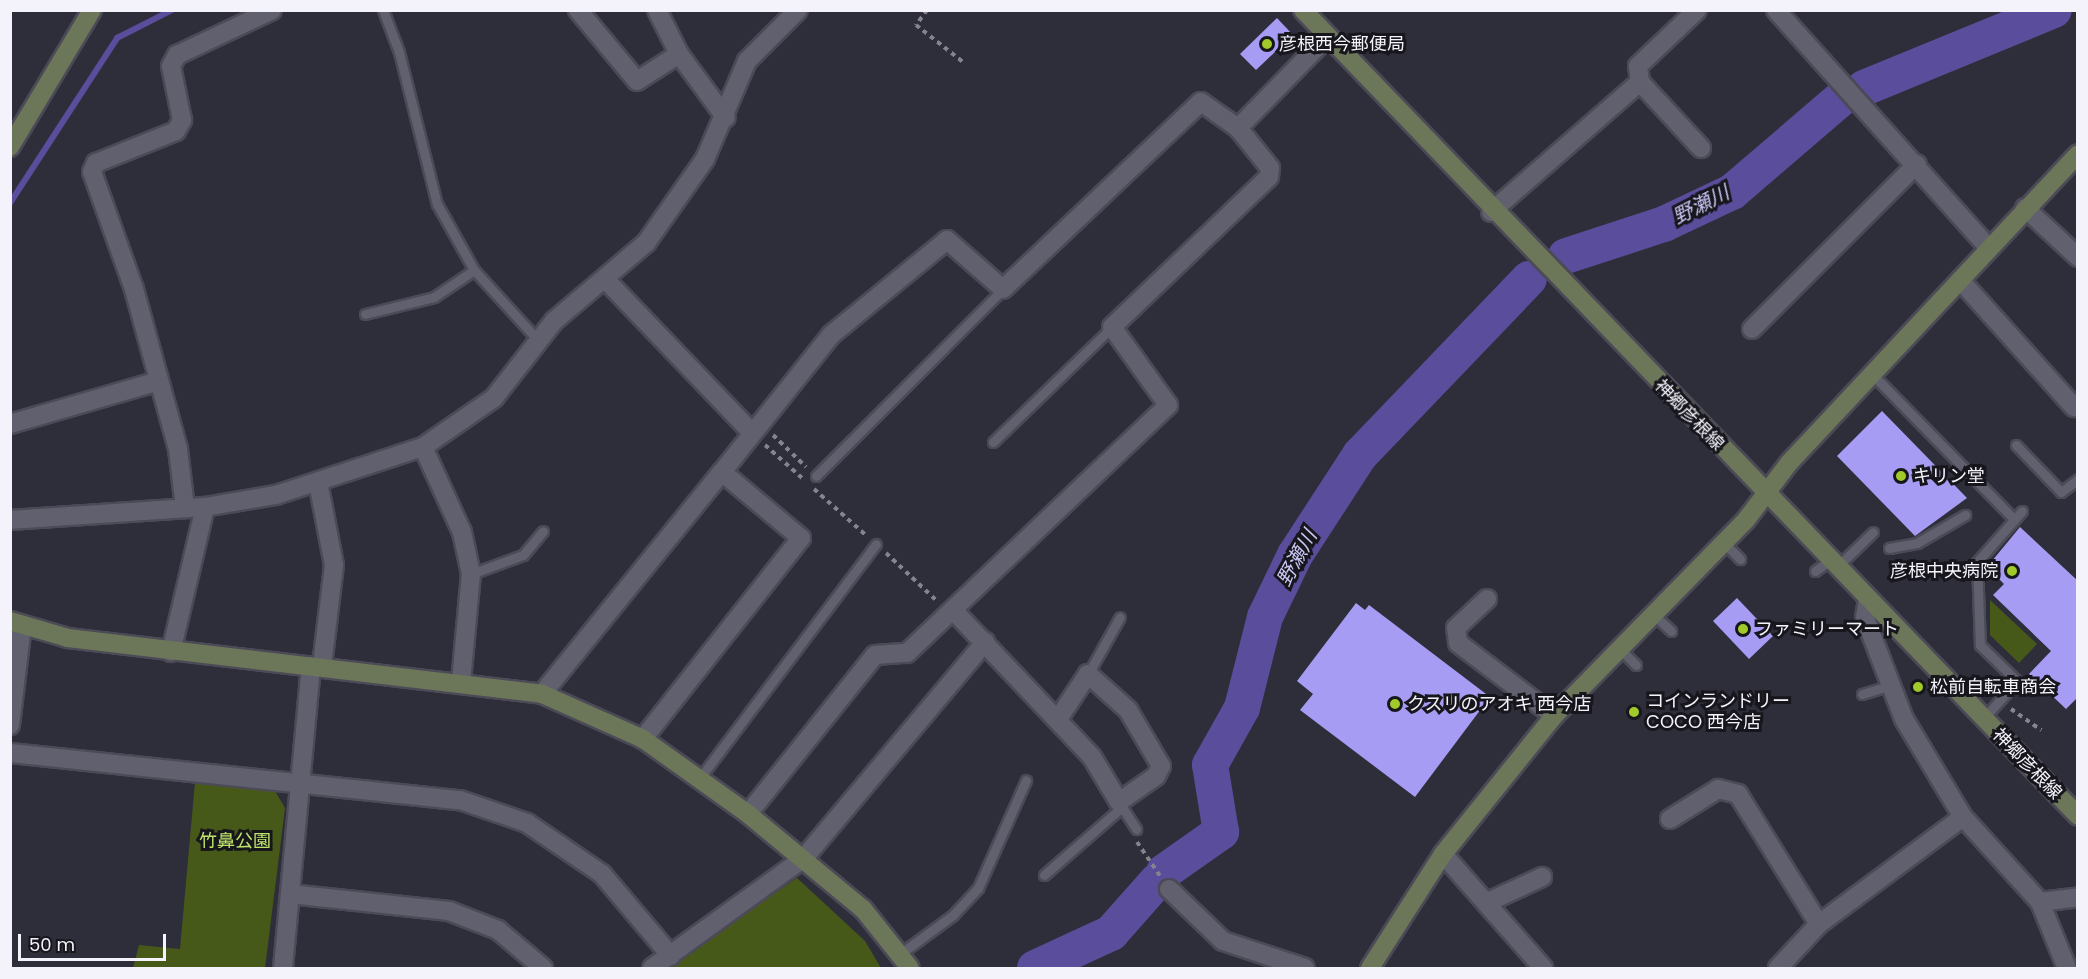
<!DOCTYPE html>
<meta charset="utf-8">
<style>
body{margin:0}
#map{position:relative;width:2088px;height:979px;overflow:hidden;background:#2e2d3a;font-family:Poppins,"Noto Sans JP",sans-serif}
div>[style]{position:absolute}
.green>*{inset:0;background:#475919}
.stream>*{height:6px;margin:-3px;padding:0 3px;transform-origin:3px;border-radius:3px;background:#5a4d9c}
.river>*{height:36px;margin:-18px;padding:0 18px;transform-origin:18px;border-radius:18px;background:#5a4d9c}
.building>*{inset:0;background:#a79cf3}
.path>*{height:4px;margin-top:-2px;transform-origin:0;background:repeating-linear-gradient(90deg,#84838e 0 4.5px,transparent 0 9px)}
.roads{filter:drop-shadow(2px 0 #4b4a56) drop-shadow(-2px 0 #4b4a56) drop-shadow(0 2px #4b4a56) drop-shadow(0 -2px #4b4a56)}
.lane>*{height:9px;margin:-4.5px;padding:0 4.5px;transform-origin:4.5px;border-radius:4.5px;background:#61606f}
.street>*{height:18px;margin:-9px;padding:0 9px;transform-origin:9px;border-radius:9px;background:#61606f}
.secondary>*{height:18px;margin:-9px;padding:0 9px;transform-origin:9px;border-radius:9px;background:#6c7659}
.dots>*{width:16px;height:16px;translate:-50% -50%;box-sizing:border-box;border:3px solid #16161c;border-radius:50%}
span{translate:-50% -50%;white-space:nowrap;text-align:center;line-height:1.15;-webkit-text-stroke:6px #16161c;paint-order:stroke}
.poi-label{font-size:18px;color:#f4f3fc}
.left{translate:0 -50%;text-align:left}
.right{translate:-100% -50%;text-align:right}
.street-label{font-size:18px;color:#f4f3fc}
.park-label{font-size:18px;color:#bee369}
.water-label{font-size:20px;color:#cac7f4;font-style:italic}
.frame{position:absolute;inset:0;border:12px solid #f4f3fc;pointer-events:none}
.scale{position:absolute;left:18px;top:934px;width:148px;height:27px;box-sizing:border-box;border:3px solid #f4f3fc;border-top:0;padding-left:8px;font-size:18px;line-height:21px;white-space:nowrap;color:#f4f3fc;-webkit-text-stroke:4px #16161c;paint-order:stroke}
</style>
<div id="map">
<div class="green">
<i style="clip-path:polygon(1990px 600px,2037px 644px,2019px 663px,1990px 635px)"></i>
<i style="clip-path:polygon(195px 782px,275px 791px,285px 808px,265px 968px,133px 968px,139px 945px,180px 949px)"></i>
<i style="clip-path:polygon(797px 878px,865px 941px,881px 968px,665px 968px)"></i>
</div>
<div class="stream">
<i style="left:10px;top:203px;width:197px;rotate:-57deg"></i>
<i style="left:117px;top:38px;width:62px;rotate:-27deg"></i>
</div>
<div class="river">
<i style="left:1864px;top:88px;width:205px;rotate:-22.3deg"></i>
<i style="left:1566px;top:256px;width:103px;rotate:-18.1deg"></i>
<i style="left:1664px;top:224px;width:75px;rotate:-25.2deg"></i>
<i style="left:1732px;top:192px;width:148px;rotate:-40.6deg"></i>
<i style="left:1164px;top:872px;width:70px;rotate:-35.1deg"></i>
<i style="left:1221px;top:832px;width:68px;rotate:-99.3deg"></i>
<i style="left:1210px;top:765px;width:65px;rotate:-60.7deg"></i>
<i style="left:1242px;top:708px;width:94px;rotate:-75.8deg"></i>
<i style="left:1265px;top:617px;width:69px;rotate:-64.2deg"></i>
<i style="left:1295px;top:555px;width:119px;rotate:-57deg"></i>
<i style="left:1360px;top:455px;width:244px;rotate:-46.2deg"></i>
<i style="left:1035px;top:968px;width:84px;rotate:-24.7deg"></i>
<i style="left:1111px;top:933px;width:69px;rotate:-48.5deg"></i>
</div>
<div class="building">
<i style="clip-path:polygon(1277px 18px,1293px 35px,1256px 70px,1240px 54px)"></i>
<i style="clip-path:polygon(1882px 411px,1967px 498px,1915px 536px,1837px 456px)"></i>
<i style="clip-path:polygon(2020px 527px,2078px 581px,2078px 697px,2066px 709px,2029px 674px,2051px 651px,1993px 595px,2004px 584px,1987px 567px)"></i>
<i style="clip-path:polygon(1737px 598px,1773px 636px,1749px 659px,1713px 621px)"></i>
<i style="clip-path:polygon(1356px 603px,1365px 610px,1369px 605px,1490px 697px,1415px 797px,1300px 710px,1313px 694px,1297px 681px)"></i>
</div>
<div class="path">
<i style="left:927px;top:10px;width:19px;rotate:126deg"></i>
<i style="left:916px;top:25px;width:60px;rotate:38.2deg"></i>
<i style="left:773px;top:435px;width:46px;rotate:44.1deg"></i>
<i style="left:765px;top:445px;width:50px;rotate:41.7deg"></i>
<i style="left:814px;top:489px;width:71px;rotate:41.6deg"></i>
<i style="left:886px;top:553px;width:70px;rotate:43.3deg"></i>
<i style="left:2011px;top:709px;width:37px;rotate:35deg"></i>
<i style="left:1137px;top:842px;width:41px;rotate:55.9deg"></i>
</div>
<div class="roads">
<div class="lane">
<i style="left:383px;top:10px;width:45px;rotate:69.1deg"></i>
<i style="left:399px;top:52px;width:157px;rotate:76deg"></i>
<i style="left:437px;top:204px;width:76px;rotate:60.7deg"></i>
<i style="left:365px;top:314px;width:71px;rotate:-13.8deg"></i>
<i style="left:434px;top:297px;width:48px;rotate:-34deg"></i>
<i style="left:474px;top:270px;width:93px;rotate:47.6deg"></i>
<i style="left:1872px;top:374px;width:203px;rotate:45.6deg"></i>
<i style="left:993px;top:442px;width:165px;rotate:-44deg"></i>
<i style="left:2016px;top:445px;width:65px;rotate:46.2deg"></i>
<i style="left:2061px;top:492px;width:21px;rotate:-37deg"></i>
<i style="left:816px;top:476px;width:264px;rotate:-45deg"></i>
<i style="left:1724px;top:543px;width:23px;rotate:45deg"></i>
<i style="left:1889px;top:548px;width:28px;rotate:-10deg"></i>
<i style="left:1917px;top:543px;width:56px;rotate:-30.3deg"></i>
<i style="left:1837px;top:567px;width:50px;rotate:-44.2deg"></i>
<i style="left:1815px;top:571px;width:19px;rotate:-36deg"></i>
<i style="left:471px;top:574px;width:55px;rotate:-20.1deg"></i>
<i style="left:523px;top:555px;width:31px;rotate:-50deg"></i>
<i style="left:1653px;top:614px;width:25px;rotate:43deg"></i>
<i style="left:1619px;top:648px;width:24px;rotate:45deg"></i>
<i style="left:1088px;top:674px;width:65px;rotate:-60.7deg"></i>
<i style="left:1862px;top:694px;width:30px;rotate:-17deg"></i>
<i style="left:1983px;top:719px;width:51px;rotate:-48.2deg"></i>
<i style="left:2017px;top:681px;width:52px;rotate:-135.8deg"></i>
<i style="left:1980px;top:645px;width:83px;rotate:-92.1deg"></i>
<i style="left:1977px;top:562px;width:68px;rotate:-48.6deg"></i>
<i style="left:699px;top:779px;width:294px;rotate:-53deg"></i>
<i style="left:1120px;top:804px;width:30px;rotate:57deg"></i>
<i style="left:1044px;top:875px;width:103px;rotate:-41.1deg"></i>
<i style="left:900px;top:954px;width:66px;rotate:-36.3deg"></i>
<i style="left:953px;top:915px;width:37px;rotate:-47deg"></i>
<i style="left:978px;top:888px;width:118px;rotate:-66deg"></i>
</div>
<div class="street">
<i style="left:578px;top:10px;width:92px;rotate:50.3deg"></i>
<i style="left:637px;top:81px;width:50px;rotate:-32.7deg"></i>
<i style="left:657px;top:10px;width:49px;rotate:63.4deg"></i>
<i style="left:679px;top:54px;width:79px;rotate:53.7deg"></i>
<i style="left:1776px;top:10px;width:318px;rotate:48.2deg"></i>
<i style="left:1640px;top:82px;width:90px;rotate:47.3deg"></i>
<i style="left:2025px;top:208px;width:72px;rotate:42.8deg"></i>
<i style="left:1491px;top:212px;width:198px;rotate:-41.1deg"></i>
<i style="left:1640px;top:82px;width:16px;rotate:-97deg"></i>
<i style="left:1638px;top:66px;width:81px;rotate:-43.5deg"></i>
<i style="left:606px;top:280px;width:211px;rotate:46.3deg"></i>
<i style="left:1960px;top:280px;width:171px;rotate:48.1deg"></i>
<i style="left:1752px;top:329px;width:233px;rotate:-45deg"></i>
<i style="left:10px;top:424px;width:155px;rotate:-16.1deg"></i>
<i style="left:423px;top:447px;width:94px;rotate:65.4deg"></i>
<i style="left:462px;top:532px;width:43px;rotate:77.9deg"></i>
<i style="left:471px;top:574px;width:107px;rotate:95.3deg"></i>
<i style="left:722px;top:472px;width:175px;rotate:-51.5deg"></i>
<i style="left:831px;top:335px;width:150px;rotate:-39.3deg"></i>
<i style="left:947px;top:240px;width:74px;rotate:41.2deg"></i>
<i style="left:1003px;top:289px;width:272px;rotate:-43.4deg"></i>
<i style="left:1201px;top:102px;width:45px;rotate:35.1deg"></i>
<i style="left:1238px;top:128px;width:126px;rotate:-45.6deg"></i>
<i style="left:318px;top:482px;width:85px;rotate:79.1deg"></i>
<i style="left:334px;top:565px;width:102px;rotate:96.8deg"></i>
<i style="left:185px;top:508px;width:59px;rotate:-96.8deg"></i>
<i style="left:178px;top:449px;width:166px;rotate:-105.4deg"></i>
<i style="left:134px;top:289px;width:124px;rotate:-109.7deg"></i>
<i style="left:92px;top:172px;width:10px;rotate:-66deg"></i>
<i style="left:96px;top:163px;width:86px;rotate:-21.8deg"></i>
<i style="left:176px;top:131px;width:13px;rotate:-61deg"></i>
<i style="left:182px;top:120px;width:55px;rotate:-101.5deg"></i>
<i style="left:171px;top:66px;width:13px;rotate:-61deg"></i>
<i style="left:177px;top:55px;width:105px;rotate:-25.3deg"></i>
<i style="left:10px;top:520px;width:195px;rotate:-3.8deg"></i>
<i style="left:205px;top:507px;width:72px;rotate:-9.6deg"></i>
<i style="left:276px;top:495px;width:155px;rotate:-18.1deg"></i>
<i style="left:423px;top:447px;width:86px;rotate:-34.6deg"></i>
<i style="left:494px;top:398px;width:98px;rotate:-52.1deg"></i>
<i style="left:554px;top:321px;width:121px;rotate:-40.3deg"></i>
<i style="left:646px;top:243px;width:103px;rotate:-54.9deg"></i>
<i style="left:705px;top:159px;width:107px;rotate:-66.8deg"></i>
<i style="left:747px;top:61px;width:72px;rotate:-45deg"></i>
<i style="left:1487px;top:599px;width:42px;rotate:136.9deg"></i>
<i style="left:1456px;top:628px;width:15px;rotate:82deg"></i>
<i style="left:1458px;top:643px;width:121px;rotate:37.2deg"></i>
<i style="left:1868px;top:599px;width:19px;rotate:99deg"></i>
<i style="left:1865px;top:618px;width:108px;rotate:68.9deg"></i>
<i style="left:1904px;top:719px;width:114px;rotate:59deg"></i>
<i style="left:1963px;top:817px;width:115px;rotate:47.8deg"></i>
<i style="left:2040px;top:902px;width:71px;rotate:67.8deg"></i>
<i style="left:953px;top:610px;width:202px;rotate:46.6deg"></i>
<i style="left:1092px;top:757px;width:52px;rotate:59deg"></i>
<i style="left:1119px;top:802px;width:45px;rotate:-35.1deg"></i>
<i style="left:1156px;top:776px;width:11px;rotate:-63deg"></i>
<i style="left:1161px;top:766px;width:65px;rotate:-120.5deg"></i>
<i style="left:1128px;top:710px;width:54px;rotate:-138deg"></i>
<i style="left:1088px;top:674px;width:54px;rotate:123.7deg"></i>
<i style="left:171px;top:652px;width:149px;rotate:-76.8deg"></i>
<i style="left:542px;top:694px;width:286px;rotate:-51deg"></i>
<i style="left:722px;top:472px;width:103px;rotate:39.9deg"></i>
<i style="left:801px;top:538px;width:256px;rotate:128.2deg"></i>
<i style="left:10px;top:725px;width:100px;rotate:-83.1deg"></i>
<i style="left:10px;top:753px;width:452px;rotate:6deg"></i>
<i style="left:460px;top:800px;width:71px;rotate:18.9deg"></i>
<i style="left:527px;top:823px;width:91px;rotate:34.2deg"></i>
<i style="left:602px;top:874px;width:107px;rotate:49.9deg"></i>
<i style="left:748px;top:814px;width:203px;rotate:-51.4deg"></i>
<i style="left:875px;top:655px;width:32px;rotate:-4deg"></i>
<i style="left:907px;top:653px;width:360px;rotate:-43.5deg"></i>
<i style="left:1168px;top:405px;width:96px;rotate:-125.7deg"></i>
<i style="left:1112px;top:327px;width:217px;rotate:-43.7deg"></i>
<i style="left:1269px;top:177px;width:9px;rotate:-84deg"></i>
<i style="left:1270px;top:168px;width:51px;rotate:-128.7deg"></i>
<i style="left:1670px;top:819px;width:57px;rotate:-32deg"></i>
<i style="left:1718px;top:789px;width:21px;rotate:14deg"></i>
<i style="left:1738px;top:794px;width:153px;rotate:58.1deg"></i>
<i style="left:1443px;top:854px;width:152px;rotate:48.7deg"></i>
<i style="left:1169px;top:889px;width:75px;rotate:43.9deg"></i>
<i style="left:1223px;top:941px;width:86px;rotate:18.2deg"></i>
<i style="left:290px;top:894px;width:160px;rotate:6.1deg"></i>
<i style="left:449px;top:911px;width:53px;rotate:21.2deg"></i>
<i style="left:498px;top:930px;width:59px;rotate:40.2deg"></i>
<i style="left:2040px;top:902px;width:38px;rotate:-7deg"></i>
<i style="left:1486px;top:903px;width:62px;rotate:-24.9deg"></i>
<i style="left:283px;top:968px;width:303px;rotate:-84.7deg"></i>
<i style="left:652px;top:968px;width:188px;rotate:-35.9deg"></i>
<i style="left:804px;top:858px;width:282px;rotate:-50deg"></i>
<i style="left:1778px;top:968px;width:60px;rotate:-47deg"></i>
<i style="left:1819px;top:924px;width:179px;rotate:-36.6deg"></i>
</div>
<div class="secondary">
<i style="left:1303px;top:10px;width:1118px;rotate:46.12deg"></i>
<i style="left:10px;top:147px;width:160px;rotate:-59.1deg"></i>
<i style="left:10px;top:621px;width:60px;rotate:16.3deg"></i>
<i style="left:68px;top:638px;width:477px;rotate:6.7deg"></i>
<i style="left:542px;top:694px;width:111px;rotate:24deg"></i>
<i style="left:643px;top:739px;width:129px;rotate:35.5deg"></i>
<i style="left:748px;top:814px;width:149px;rotate:39.6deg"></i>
<i style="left:863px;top:909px;width:75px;rotate:51.5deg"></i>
<i style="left:1370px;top:968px;width:135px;rotate:-57.4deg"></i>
<i style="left:1443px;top:854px;width:177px;rotate:-51.2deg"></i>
<i style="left:1554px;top:716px;width:274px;rotate:-45.6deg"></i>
<i style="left:1746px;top:520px;width:71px;rotate:-53deg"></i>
<i style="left:1789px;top:463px;width:423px;rotate:-46.9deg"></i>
</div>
</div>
<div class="dots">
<i style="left:1267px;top:44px;background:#a0c92b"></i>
<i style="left:1901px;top:476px;background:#a0c92b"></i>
<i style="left:2012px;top:571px;background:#a0c92b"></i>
<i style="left:1743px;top:629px;background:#a0c92b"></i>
<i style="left:1918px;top:687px;background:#a0c92b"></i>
<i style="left:1395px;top:704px;background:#a0c92b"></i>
<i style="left:1634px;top:712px;background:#a0c92b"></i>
</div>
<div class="poi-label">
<span class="left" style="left:1279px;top:44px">彦根西今郵便局</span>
<span class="left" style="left:1913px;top:476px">キリン堂</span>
<span class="right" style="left:1998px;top:571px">彦根中央病院</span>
<span class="left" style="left:1755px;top:629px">ファミリーマート</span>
<span class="left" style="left:1930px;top:687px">松前自転車商会</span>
<span class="left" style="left:1646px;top:712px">コインランドリー<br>COCO 西今店</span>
<span class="left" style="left:1407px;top:704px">クスリのアオキ 西今店</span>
</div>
<div class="street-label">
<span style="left:1689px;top:415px;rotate:46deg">神郷彦根線</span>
<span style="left:2027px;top:764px;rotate:46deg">神郷彦根線</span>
</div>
<div class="park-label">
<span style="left:235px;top:841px">竹鼻公園</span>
</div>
<div class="water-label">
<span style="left:1701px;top:205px;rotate:-27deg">野瀬川</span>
<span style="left:1297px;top:558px;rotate:-61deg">野瀬川</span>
</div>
<div class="frame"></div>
<div class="scale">50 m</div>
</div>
